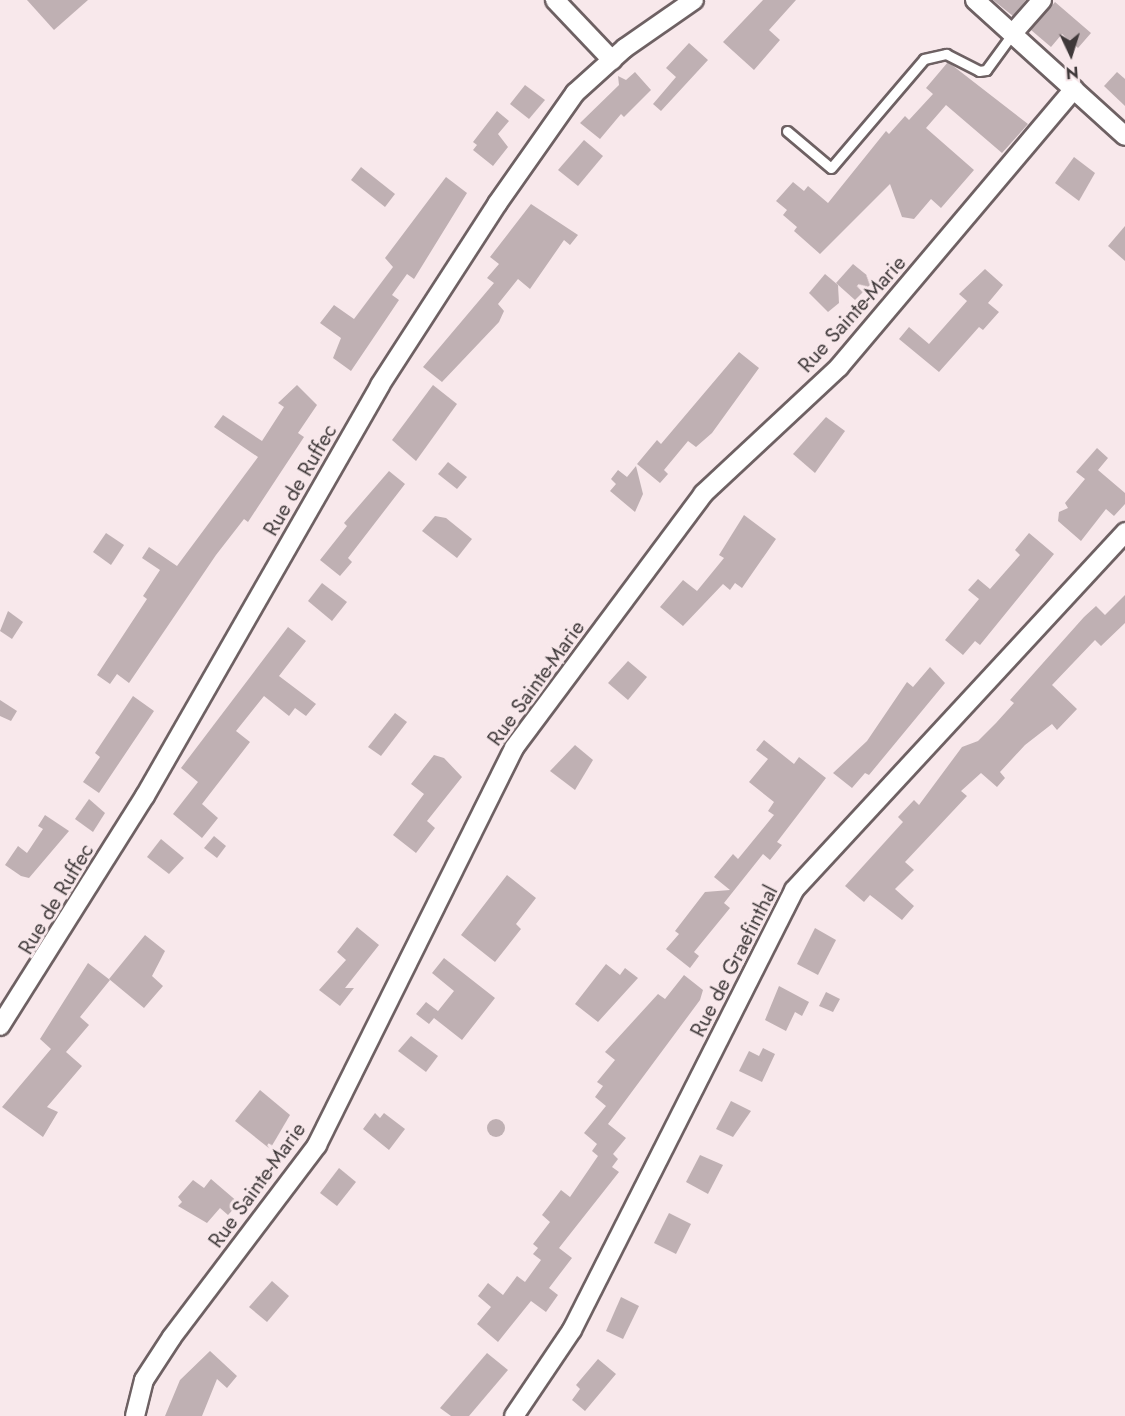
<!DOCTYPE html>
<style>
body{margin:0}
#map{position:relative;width:1125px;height:1416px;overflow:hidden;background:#f8e8eb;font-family:Jost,sans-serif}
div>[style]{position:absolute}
.building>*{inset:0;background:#bfb0b3}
.round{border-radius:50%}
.roads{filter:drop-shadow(2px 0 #6e6163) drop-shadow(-2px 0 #6e6163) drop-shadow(0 2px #6e6163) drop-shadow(0 -2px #6e6163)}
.service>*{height:9px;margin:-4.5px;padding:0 4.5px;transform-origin:4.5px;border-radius:4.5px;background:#fff}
.minor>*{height:18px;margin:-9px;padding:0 9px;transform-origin:9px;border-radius:9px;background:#fff}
span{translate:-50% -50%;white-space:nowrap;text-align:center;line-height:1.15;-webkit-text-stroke:6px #f8e8eb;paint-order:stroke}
.street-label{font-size:21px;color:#3f393a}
.north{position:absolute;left:1041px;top:24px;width:60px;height:60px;-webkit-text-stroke:4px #f8e8eb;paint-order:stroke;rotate:176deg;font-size:16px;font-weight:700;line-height:24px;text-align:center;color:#3f393a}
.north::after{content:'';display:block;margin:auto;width:21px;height:27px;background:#3f393a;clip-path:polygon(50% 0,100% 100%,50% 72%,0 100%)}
</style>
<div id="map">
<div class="building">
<i style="clip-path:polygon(27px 0,88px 0,54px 30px)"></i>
<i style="clip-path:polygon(763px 0,796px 0,769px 30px,780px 40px,754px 70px,723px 42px)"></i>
<i style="clip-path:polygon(993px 0,1026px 0,1013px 16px)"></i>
<i style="clip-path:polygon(1055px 2px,1091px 33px,1078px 48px,1062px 34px,1051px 47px,1031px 30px)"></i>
<i style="clip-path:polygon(689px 43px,708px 60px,661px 111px,653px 104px,676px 77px,666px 68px)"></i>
<i style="clip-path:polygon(948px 62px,1028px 124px,1002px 153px,946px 105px,926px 128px,974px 170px,941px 208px,931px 199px,914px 219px,902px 217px,890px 184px,820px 254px,794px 231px,797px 227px,783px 215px,787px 210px,776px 201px,793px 182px,804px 191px,808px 186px,828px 203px,886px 131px,889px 134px,905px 116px,909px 120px,933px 94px,926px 88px)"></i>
<i style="clip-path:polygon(635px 72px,651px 90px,624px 117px,621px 114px,600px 139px,580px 123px,619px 85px,618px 76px,626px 80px)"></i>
<i style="clip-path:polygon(1117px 72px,1125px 79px,1125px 106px,1104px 86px)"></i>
<i style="clip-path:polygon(525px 85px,545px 100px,529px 119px,510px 104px)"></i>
<i style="clip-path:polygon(497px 111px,509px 121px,498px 134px,508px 147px,493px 166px,473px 150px,477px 145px,473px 142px)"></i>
<i style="clip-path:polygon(584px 140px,603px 156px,578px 186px,558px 170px)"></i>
<i style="clip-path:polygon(1074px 157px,1095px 173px,1079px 201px,1055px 183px)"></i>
<i style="clip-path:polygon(361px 167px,395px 194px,385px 207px,351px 180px)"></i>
<i style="clip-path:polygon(446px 177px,467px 193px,414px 279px,407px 274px,392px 295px,399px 300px,351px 371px,333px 358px,341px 338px,320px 323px,334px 305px,354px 319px,393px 267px,385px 258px)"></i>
<i style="clip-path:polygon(531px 204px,578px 235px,570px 245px,564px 240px,530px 289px,518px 279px,498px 304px,504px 311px,499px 322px,442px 382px,423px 367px,494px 283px,487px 278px,499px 264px,490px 257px)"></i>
<i style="clip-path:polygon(1125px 226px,1125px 261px,1108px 246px)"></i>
<i style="clip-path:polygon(853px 264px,874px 281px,855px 300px,836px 283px)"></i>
<i style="clip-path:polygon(985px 269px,1003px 285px,988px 303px,999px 312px,983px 330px,979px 327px,939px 372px,899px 339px,909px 327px,929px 344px,967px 301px,959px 294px)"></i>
<i style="clip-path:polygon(825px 274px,838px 285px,839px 303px,828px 312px,809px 293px)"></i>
<i style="clip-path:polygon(739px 352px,759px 368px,712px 433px,696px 447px,688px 441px,664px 470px,668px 474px,660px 483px,637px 464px,657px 440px,661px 444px)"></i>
<i style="clip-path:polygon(297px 385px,317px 405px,298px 433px,304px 437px,248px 522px,244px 519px,216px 555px,129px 683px,117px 674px,110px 684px,97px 675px,147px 599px,143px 596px,160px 570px,142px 558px,149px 547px,177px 566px,258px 457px,214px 427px,223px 415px,262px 441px,284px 407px,278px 403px)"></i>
<i style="clip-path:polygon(433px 385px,457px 404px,416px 461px,392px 440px)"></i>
<i style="clip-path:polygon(826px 417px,845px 431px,815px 473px,793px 454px)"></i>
<i style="clip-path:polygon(1097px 448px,1108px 458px,1098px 470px,1125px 493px,1125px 504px,1114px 516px,1106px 509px,1081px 541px,1058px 521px,1059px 512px,1068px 508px,1065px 503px,1085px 479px,1076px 472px)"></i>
<i style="clip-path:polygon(448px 462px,467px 477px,457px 489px,438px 474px)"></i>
<i style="clip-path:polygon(636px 466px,643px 494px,635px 512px,610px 491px,616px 484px,611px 479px,618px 470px,627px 477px)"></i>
<i style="clip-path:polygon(389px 471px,405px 484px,348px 558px,352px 562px,340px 576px,320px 560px,347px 526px,344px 523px)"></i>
<i style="clip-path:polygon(744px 515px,776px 539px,742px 588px,735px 583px,730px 590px,723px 584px,683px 626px,660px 607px,683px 580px,697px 591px,724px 558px,719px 555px)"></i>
<i style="clip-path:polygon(435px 516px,446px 518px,472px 539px,457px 558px,422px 531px)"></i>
<i style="clip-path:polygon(106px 533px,124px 545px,111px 565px,93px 552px)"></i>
<i style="clip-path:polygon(1029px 533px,1054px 554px,980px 645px,975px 641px,963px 655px,945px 640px,979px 599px,968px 590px,978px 579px,990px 589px,1020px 555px,1015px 550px)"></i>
<i style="clip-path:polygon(322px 583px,347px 602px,332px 621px,308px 601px)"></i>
<i style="clip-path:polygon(1125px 595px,1125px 623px,1101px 646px,1095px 640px,1052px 685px,1077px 709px,1057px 730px,1052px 724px,1025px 745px,1000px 772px,1005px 778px,997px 787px,981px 773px,961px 791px,967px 796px,905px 862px,914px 870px,895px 889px,914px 906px,902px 920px,870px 895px,864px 902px,845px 886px,903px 822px,898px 817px,914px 800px,919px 805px,962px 747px,978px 741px,996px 723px,1014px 703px,1010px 700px,1084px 617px,1096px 606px,1105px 615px)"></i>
<i style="clip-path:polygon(8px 611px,23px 622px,12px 639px,0 631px)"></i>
<i style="clip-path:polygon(288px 627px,306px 641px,279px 676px,316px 704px,306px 716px,295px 708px,289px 716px,264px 696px,236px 731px,250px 742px,202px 804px,218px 818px,202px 838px,173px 814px,198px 782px,181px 768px)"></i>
<i style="clip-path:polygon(628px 661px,647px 677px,628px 700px,608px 683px)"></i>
<i style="clip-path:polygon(930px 667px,945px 683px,869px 775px,865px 773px,852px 788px,833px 773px,867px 741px,907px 682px,913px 687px)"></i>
<i style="clip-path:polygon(133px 696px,154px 711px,99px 793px,83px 782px,100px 757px,95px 753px)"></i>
<i style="clip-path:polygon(0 700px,17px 711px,11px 721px,0 716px)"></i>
<i style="clip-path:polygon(395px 713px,407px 722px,381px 756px,368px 747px)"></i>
<i style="clip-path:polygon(764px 740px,794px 764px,799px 757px,826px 778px,777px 842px,782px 845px,770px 860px,763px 854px,724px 903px,730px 908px,694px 952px,699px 956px,690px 968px,666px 949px,679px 934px,675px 931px,705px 892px,730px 890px,714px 877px,733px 854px,738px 859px,774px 815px,768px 811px,774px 802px,749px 782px,768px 759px,756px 750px)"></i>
<i style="clip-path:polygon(575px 745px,593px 760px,575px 790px,550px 771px)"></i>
<i style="clip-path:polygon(434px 755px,444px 758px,462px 777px,427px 821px,435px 828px,416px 853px,393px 835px,424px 794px,411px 784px)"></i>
<i style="clip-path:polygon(89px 799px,105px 813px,93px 832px,75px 819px)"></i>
<i style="clip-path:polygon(45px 815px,69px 831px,29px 878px,21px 876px,5px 865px,18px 846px,27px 853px,43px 829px,38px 826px)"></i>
<i style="clip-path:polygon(214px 836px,226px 846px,217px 858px,204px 848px)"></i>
<i style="clip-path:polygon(161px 839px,184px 858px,169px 874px,147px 857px)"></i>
<i style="clip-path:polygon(507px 875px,536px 898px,516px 924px,521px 929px,495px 962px,461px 935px)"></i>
<i style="clip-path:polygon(357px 927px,379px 945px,345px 988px,354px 988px,340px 1006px,319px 990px,346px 960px,337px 952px)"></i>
<i style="clip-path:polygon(815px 928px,836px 940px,818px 975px,797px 964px)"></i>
<i style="clip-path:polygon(145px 935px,165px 951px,152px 976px,163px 986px,144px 1008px,109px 979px)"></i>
<i style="clip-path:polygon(444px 958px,495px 998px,462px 1040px,434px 1018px,429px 1024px,416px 1014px,426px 1002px,438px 1011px,454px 991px,432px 973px)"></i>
<i style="clip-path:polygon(88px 963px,110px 980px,80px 1017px,89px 1025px,66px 1052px,82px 1066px,47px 1107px,58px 1112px,43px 1137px,2px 1107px,51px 1049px,40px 1039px)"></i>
<i style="clip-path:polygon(606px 964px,620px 975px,625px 968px,638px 978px,598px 1022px,575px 1004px)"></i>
<i style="clip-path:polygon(684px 975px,703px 990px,700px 1000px,608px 1124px,626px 1138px,613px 1154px,618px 1159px,612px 1167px,619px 1172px,559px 1248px,572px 1258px,549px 1288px,558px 1295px,546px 1312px,531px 1301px,498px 1342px,477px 1324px,491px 1307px,478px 1296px,488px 1283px,503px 1295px,517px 1276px,525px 1282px,541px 1260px,533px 1254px,538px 1248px,533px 1244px,550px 1222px,542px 1215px,561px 1190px,570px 1197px,598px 1156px,592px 1151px,597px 1144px,584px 1133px,606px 1106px,595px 1097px,603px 1086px,597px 1082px,615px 1060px,605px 1052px,658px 994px,665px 999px)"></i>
<i style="clip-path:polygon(779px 986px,809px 1002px,802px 1016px,795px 1012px,786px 1031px,765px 1020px)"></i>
<i style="clip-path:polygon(826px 992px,840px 999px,833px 1012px,819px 1006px)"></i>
<i style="clip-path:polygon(411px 1036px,438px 1056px,426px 1072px,398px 1051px)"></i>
<i style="clip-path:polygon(763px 1048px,775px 1054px,762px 1082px,739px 1071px,749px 1051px,759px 1056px)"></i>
<i style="clip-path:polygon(260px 1090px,290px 1115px,270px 1149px,235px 1121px)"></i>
<i style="clip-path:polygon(731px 1101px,751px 1111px,733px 1137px,716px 1129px)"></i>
<i style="clip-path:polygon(375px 1113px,380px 1118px,384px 1113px,405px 1129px,389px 1150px,363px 1129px)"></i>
<i class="round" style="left:487px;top:1119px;width:18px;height:18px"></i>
<i style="clip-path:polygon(700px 1155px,723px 1165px,708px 1194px,686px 1182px)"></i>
<i style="clip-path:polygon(339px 1168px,356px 1182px,337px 1206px,320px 1193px)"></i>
<i style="clip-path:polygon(211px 1179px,239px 1203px,228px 1215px,220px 1208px,207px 1223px,178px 1206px,182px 1202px,178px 1197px,193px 1180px,204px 1188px)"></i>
<i style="clip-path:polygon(669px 1213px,691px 1224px,676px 1254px,654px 1243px)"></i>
<i style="clip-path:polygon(272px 1281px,289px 1296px,267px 1322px,249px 1307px)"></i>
<i style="clip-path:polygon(621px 1297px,639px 1306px,623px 1339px,606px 1331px)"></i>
<i style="clip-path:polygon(210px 1351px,237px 1376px,227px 1388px,217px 1379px,202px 1416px,165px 1416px,180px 1380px)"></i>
<i style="clip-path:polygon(487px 1353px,508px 1370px,469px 1416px,451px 1416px,440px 1408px)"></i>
<i style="clip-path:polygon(598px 1359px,616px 1374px,585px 1411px,572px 1400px,580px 1389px,576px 1385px)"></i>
</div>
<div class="roads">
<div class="service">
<i style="left:787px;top:131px;width:57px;rotate:40.1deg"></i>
<i style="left:831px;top:168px;width:143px;rotate:-49.5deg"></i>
<i style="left:924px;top:59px;width:23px;rotate:-13deg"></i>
<i style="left:946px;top:54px;width:37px;rotate:27deg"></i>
<i style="left:979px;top:71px;width:7px;rotate:-8deg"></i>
<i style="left:986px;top:70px;width:46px;rotate:-53.9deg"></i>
</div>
<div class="minor">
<i style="left:555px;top:0;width:83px;rotate:46.5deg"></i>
<i style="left:975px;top:0;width:202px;rotate:42.2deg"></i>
<i style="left:1013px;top:33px;width:44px;rotate:-48.7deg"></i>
<i style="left:0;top:1026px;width:272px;rotate:-57.8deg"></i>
<i style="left:145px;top:796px;width:473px;rotate:-60.2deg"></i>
<i style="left:380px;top:385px;width:216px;rotate:-57.1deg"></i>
<i style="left:497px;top:204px;width:136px;rotate:-54.9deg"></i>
<i style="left:575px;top:93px;width:67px;rotate:-42deg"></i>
<i style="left:625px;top:48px;width:84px;rotate:-34.8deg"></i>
<i style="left:135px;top:1416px;width:37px;rotate:-76deg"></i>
<i style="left:144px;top:1380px;width:51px;rotate:-56.9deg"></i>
<i style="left:172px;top:1337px;width:241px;rotate:-52.9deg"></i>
<i style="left:317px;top:1145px;width:443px;rotate:-63.6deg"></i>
<i style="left:514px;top:748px;width:317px;rotate:-53.3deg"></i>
<i style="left:703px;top:494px;width:186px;rotate:-43deg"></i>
<i style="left:839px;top:367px;width:364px;rotate:-49.8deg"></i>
<i style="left:514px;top:1416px;width:104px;rotate:-56deg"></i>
<i style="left:572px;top:1330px;width:493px;rotate:-63.2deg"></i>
<i style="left:794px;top:890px;width:488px;rotate:-47.2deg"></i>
</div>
</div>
<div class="street-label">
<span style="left:852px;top:314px;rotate:-48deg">Rue Sainte-Marie</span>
<span style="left:300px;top:480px;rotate:-60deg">Rue de Ruffec</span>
<span style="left:536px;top:683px;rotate:-54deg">Rue Sainte-Marie</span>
<span style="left:56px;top:899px;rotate:-59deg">Rue de Ruffec</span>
<span style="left:734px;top:961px;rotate:-63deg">Rue de Graefinthal</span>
<span style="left:257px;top:1185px;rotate:-54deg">Rue Sainte-Marie</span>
</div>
<div class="north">N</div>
</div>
